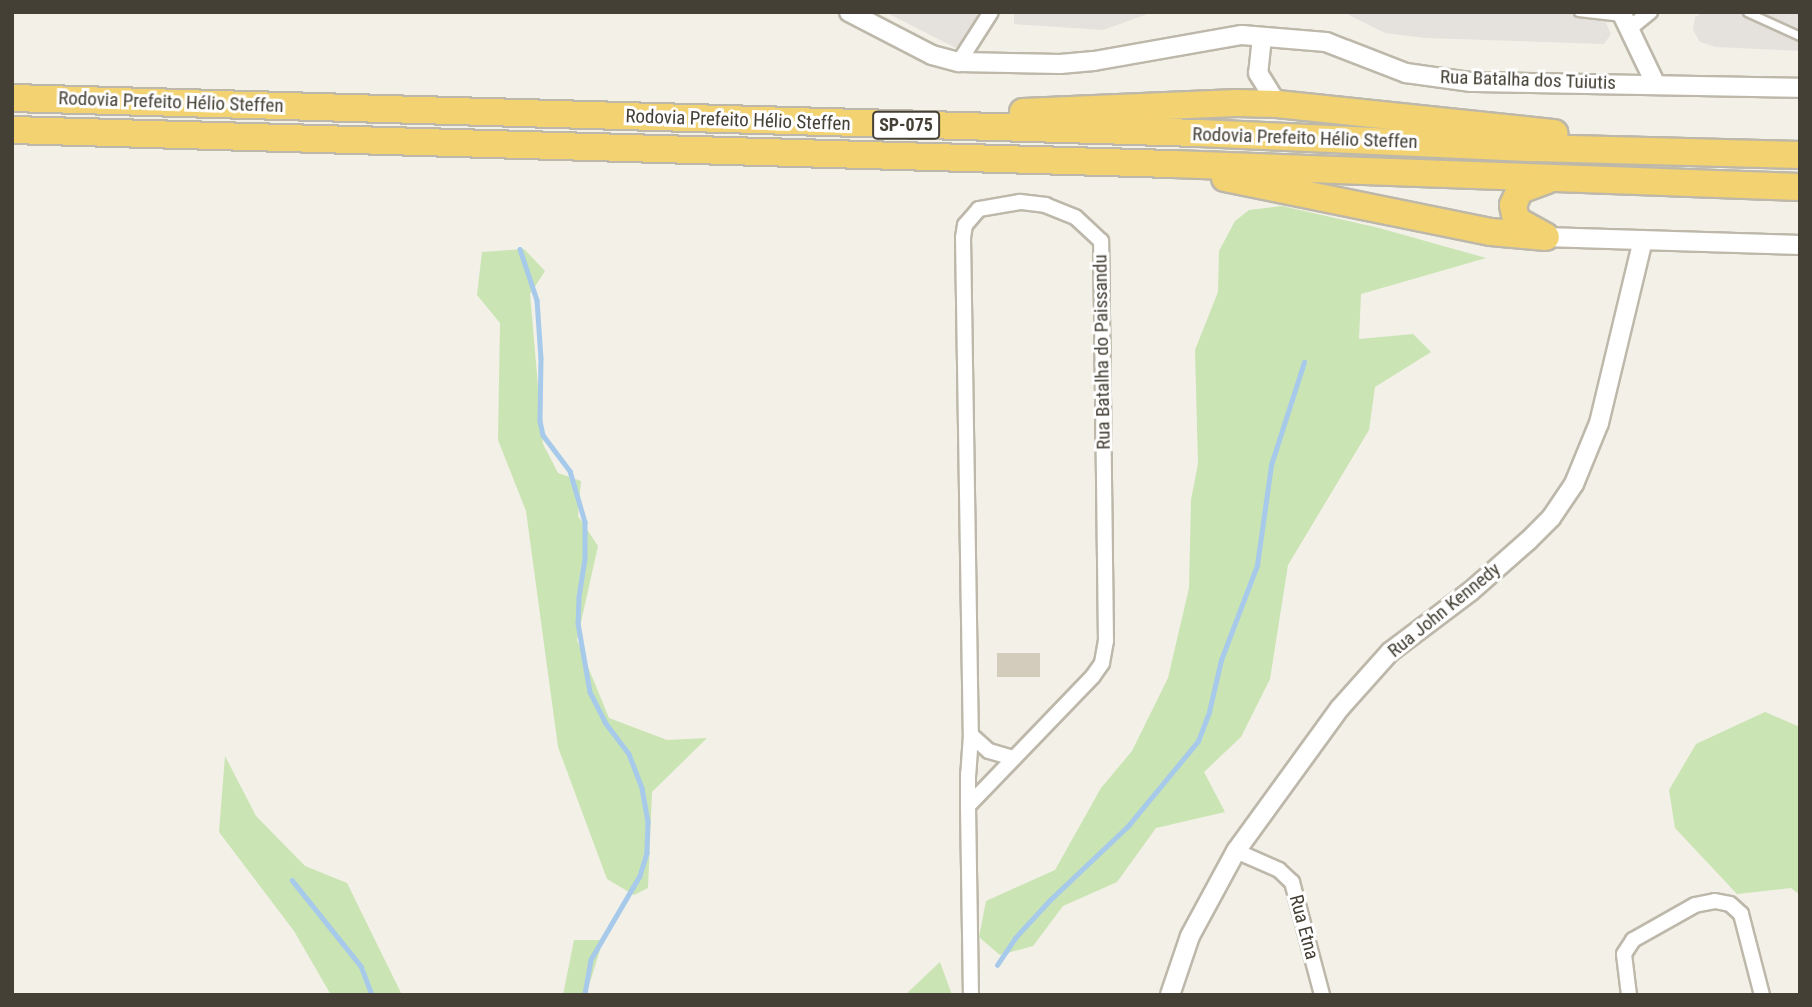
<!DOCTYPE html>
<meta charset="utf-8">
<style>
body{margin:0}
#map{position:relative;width:1812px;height:1007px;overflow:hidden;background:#f2f0e7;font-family:"Roboto Condensed",sans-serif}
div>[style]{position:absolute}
.industrial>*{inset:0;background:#e5e1dc}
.green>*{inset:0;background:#cae4b3}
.stream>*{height:4.5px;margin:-2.25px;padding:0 2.25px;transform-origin:2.25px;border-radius:2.25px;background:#a7caeb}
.building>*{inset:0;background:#d3ccbd}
.roads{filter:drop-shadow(2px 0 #bdb8aa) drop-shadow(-2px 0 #bdb8aa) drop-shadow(0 2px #bdb8aa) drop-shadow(0 -2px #bdb8aa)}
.service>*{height:7px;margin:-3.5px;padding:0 3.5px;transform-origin:3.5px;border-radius:3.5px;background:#fff}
.minor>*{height:14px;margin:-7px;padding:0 7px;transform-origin:7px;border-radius:7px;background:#fff}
.tertiary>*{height:18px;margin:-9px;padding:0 9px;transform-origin:9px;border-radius:9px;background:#fff}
.motorway>*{height:26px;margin:-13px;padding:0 13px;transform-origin:13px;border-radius:13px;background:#f3d271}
span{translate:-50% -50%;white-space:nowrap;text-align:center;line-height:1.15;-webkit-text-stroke:6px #fff;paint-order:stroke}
.shield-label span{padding:2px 5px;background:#fff;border:2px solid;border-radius:5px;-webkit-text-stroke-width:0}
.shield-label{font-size:18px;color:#454036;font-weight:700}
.street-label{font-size:19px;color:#454036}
.frame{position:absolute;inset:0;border:14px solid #454036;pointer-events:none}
</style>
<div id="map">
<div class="industrial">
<i style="clip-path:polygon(885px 12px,979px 12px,966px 37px,956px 48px)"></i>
<i style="clip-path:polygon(1014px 12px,1153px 12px,1103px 30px,1014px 24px)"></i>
<i style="clip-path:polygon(1320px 12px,1601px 12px,1611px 34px,1604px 44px,1426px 38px,1385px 33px,1347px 14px)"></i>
<i style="clip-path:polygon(1705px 12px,1800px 12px,1800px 51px,1716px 47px,1700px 42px,1693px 30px,1695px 17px)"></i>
</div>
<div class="green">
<i style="clip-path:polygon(1282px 206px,1379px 228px,1486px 258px,1361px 294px,1359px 339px,1413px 334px,1431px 352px,1375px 387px,1369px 430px,1288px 565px,1270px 679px,1241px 737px,1204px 772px,1225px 812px,1156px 828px,1117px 882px,1063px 906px,1033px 946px,1000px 955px,979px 937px,986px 901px,1055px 870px,1101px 788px,1132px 751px,1168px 678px,1189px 588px,1191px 500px,1198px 464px,1195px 350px,1218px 292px,1219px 251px,1235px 221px,1249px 210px)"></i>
<i style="clip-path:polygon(524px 249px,545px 271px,530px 294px,543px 444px,558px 473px,581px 481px,578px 516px,598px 546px,577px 640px,609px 718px,667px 740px,707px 738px,652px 792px,648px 888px,634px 895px,607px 879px,558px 747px,526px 511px,498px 440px,500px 323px,477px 295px,482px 252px)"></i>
<i style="clip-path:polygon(1765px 712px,1800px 727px,1800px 895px,1791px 888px,1737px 894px,1675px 828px,1669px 790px,1696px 744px)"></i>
<i style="clip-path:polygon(225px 756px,256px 816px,305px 866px,347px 883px,402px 995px,331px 995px,294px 931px,219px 832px)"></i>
<i style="clip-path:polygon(574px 940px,603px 940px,586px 995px,563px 995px)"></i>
<i style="clip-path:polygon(940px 962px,952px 995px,905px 995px)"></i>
</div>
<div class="stream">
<i style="left:520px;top:249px;width:54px;rotate:71.6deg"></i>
<i style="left:537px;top:300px;width:58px;rotate:86.1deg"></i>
<i style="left:541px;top:358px;width:63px;rotate:90.9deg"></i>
<i style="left:540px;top:421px;width:14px;rotate:78deg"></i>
<i style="left:543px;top:435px;width:45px;rotate:53.1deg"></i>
<i style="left:570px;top:471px;width:53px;rotate:73.6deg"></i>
<i style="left:585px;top:522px;width:37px;rotate:90deg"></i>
<i style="left:585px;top:559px;width:39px;rotate:99deg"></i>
<i style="left:579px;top:598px;width:25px;rotate:92deg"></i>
<i style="left:578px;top:623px;width:70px;rotate:80.1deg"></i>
<i style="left:590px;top:692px;width:34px;rotate:63deg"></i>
<i style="left:605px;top:722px;width:40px;rotate:53deg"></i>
<i style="left:629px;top:754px;width:36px;rotate:69deg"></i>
<i style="left:642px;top:788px;width:34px;rotate:80deg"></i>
<i style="left:648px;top:821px;width:32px;rotate:92deg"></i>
<i style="left:647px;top:853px;width:24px;rotate:107deg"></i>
<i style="left:640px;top:876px;width:97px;rotate:120.3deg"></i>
<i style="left:591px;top:960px;width:36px;rotate:100deg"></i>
<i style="left:292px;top:880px;width:110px;rotate:51.3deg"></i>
<i style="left:361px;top:966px;width:31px;rotate:69deg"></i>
<i style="left:997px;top:965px;width:32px;rotate:-56deg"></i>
<i style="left:1015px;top:938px;width:52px;rotate:-47.4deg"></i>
<i style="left:1050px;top:900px;width:108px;rotate:-43.5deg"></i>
<i style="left:1128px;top:826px;width:110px;rotate:-50.5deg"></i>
<i style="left:1198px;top:741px;width:31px;rotate:-69deg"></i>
<i style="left:1209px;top:712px;width:53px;rotate:-77deg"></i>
<i style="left:1221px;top:660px;width:102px;rotate:-69.2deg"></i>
<i style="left:1257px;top:565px;width:101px;rotate:-82deg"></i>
<i style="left:1271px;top:465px;width:108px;rotate:-72.2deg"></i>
</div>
<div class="building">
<i style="clip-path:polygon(997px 653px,1040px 653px,1040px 677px,997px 677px)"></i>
</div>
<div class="roads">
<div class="service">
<i style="left:1578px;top:12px;width:44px;rotate:6.5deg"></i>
<i style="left:1747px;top:12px;width:58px;rotate:24.4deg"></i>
</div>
<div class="minor">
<i style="left:1630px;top:28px;width:26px;rotate:-39deg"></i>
<i style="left:959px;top:62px;width:59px;rotate:-57.4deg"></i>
<i style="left:971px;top:735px;width:24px;rotate:42deg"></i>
<i style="left:989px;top:751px;width:26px;rotate:16deg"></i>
<i style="left:968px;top:806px;width:180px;rotate:-46.1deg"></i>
<i style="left:1093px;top:676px;width:16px;rotate:-55deg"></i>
<i style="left:1102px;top:663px;width:22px;rotate:-80deg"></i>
<i style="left:1106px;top:641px;width:400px;rotate:-90.7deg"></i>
<i style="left:1101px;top:241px;width:35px;rotate:-137deg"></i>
<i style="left:1075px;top:217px;width:31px;rotate:-158deg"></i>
<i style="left:1046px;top:205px;width:26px;rotate:-173deg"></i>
<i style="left:1020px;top:202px;width:42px;rotate:170.3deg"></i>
<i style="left:979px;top:209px;width:21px;rotate:131deg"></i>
<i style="left:965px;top:225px;width:12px;rotate:99deg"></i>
<i style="left:963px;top:237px;width:498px;rotate:89.1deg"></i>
<i style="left:971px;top:735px;width:39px;rotate:94deg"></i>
<i style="left:968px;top:774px;width:32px;rotate:90deg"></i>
<i style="left:968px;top:806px;width:189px;rotate:89.1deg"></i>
<i style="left:1236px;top:851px;width:47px;rotate:23.8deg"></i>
<i style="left:1279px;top:870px;width:18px;rotate:43deg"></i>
<i style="left:1292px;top:882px;width:117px;rotate:75.1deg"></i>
<i style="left:1629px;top:995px;width:41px;rotate:-97deg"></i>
<i style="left:1624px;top:954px;width:17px;rotate:-57deg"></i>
<i style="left:1633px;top:940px;width:71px;rotate:-29.4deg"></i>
<i style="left:1695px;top:905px;width:20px;rotate:-11deg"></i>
<i style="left:1715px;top:901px;width:15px;rotate:11deg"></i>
<i style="left:1730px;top:904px;width:15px;rotate:42deg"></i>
<i style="left:1741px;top:914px;width:84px;rotate:75.5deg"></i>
</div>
<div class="tertiary">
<i style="left:849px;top:12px;width:93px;rotate:27.4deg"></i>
<i style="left:932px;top:55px;width:28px;rotate:15deg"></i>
<i style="left:959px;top:62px;width:101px;rotate:1.1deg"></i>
<i style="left:1060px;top:64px;width:34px;rotate:-5deg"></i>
<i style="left:1094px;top:61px;width:150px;rotate:-10deg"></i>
<i style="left:1242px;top:35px;width:84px;rotate:4.8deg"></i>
<i style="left:1326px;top:42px;width:86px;rotate:21.2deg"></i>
<i style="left:1406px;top:73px;width:66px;rotate:7.9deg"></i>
<i style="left:1471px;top:82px;width:329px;rotate:1deg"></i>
<i style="left:1621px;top:12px;width:79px;rotate:64.4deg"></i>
<i style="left:1262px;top:37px;width:36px;rotate:96deg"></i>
<i style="left:1258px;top:73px;width:36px;rotate:58deg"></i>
<i style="left:1546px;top:237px;width:254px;rotate:1.8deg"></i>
<i style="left:1170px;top:995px;width:62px;rotate:-71.3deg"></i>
<i style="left:1190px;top:936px;width:97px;rotate:-61.6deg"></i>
<i style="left:1236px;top:851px;width:177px;rotate:-54deg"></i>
<i style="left:1340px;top:708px;width:75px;rotate:-48.2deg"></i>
<i style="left:1390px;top:652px;width:101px;rotate:-37deg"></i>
<i style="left:1471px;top:591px;width:76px;rotate:-41.3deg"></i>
<i style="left:1528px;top:541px;width:33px;rotate:-45deg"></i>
<i style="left:1551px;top:518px;width:41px;rotate:-55.9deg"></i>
<i style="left:1574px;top:484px;width:66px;rotate:-67.7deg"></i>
<i style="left:1599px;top:423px;width:188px;rotate:-76.5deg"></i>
</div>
<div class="motorway">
<i style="left:12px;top:98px;width:1188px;rotate:1.69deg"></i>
<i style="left:1199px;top:133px;width:334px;rotate:2.6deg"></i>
<i style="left:1533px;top:148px;width:267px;rotate:1.5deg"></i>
<i style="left:1023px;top:112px;width:214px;rotate:-2.4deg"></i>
<i style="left:1237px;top:103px;width:40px;rotate:1.4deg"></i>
<i style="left:1277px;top:104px;width:279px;rotate:6deg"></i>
<i style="left:12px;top:130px;width:1161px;rotate:1.68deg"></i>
<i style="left:1173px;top:164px;width:627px;rotate:2.1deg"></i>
<i style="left:1225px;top:178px;width:271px;rotate:11.5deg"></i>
<i style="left:1491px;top:232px;width:55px;rotate:5.2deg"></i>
<i style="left:1545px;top:236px;width:33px;rotate:-151deg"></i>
<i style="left:1516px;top:220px;width:15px;rotate:-101deg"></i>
<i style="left:1513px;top:205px;width:17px;rotate:-65deg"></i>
<i style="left:1520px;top:190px;width:29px;rotate:-20deg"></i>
</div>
</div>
<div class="shield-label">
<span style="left:906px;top:125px">SP-075</span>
</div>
<div class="street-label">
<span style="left:1528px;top:80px;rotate:2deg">Rua Batalha dos Tuiutis</span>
<span style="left:171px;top:102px;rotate:2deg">Rodovia Prefeito Hélio Steffen</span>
<span style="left:738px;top:120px;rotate:2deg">Rodovia Prefeito Hélio Steffen</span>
<span style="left:1305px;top:138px;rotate:2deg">Rodovia Prefeito Hélio Steffen</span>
<span style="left:1102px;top:352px;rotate:-91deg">Rua Batalha do Paissandu</span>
<span style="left:1444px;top:610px;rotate:-39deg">Rua John Kennedy</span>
<span style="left:1304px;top:927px;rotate:75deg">Rua Etna</span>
</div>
<div class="frame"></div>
</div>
